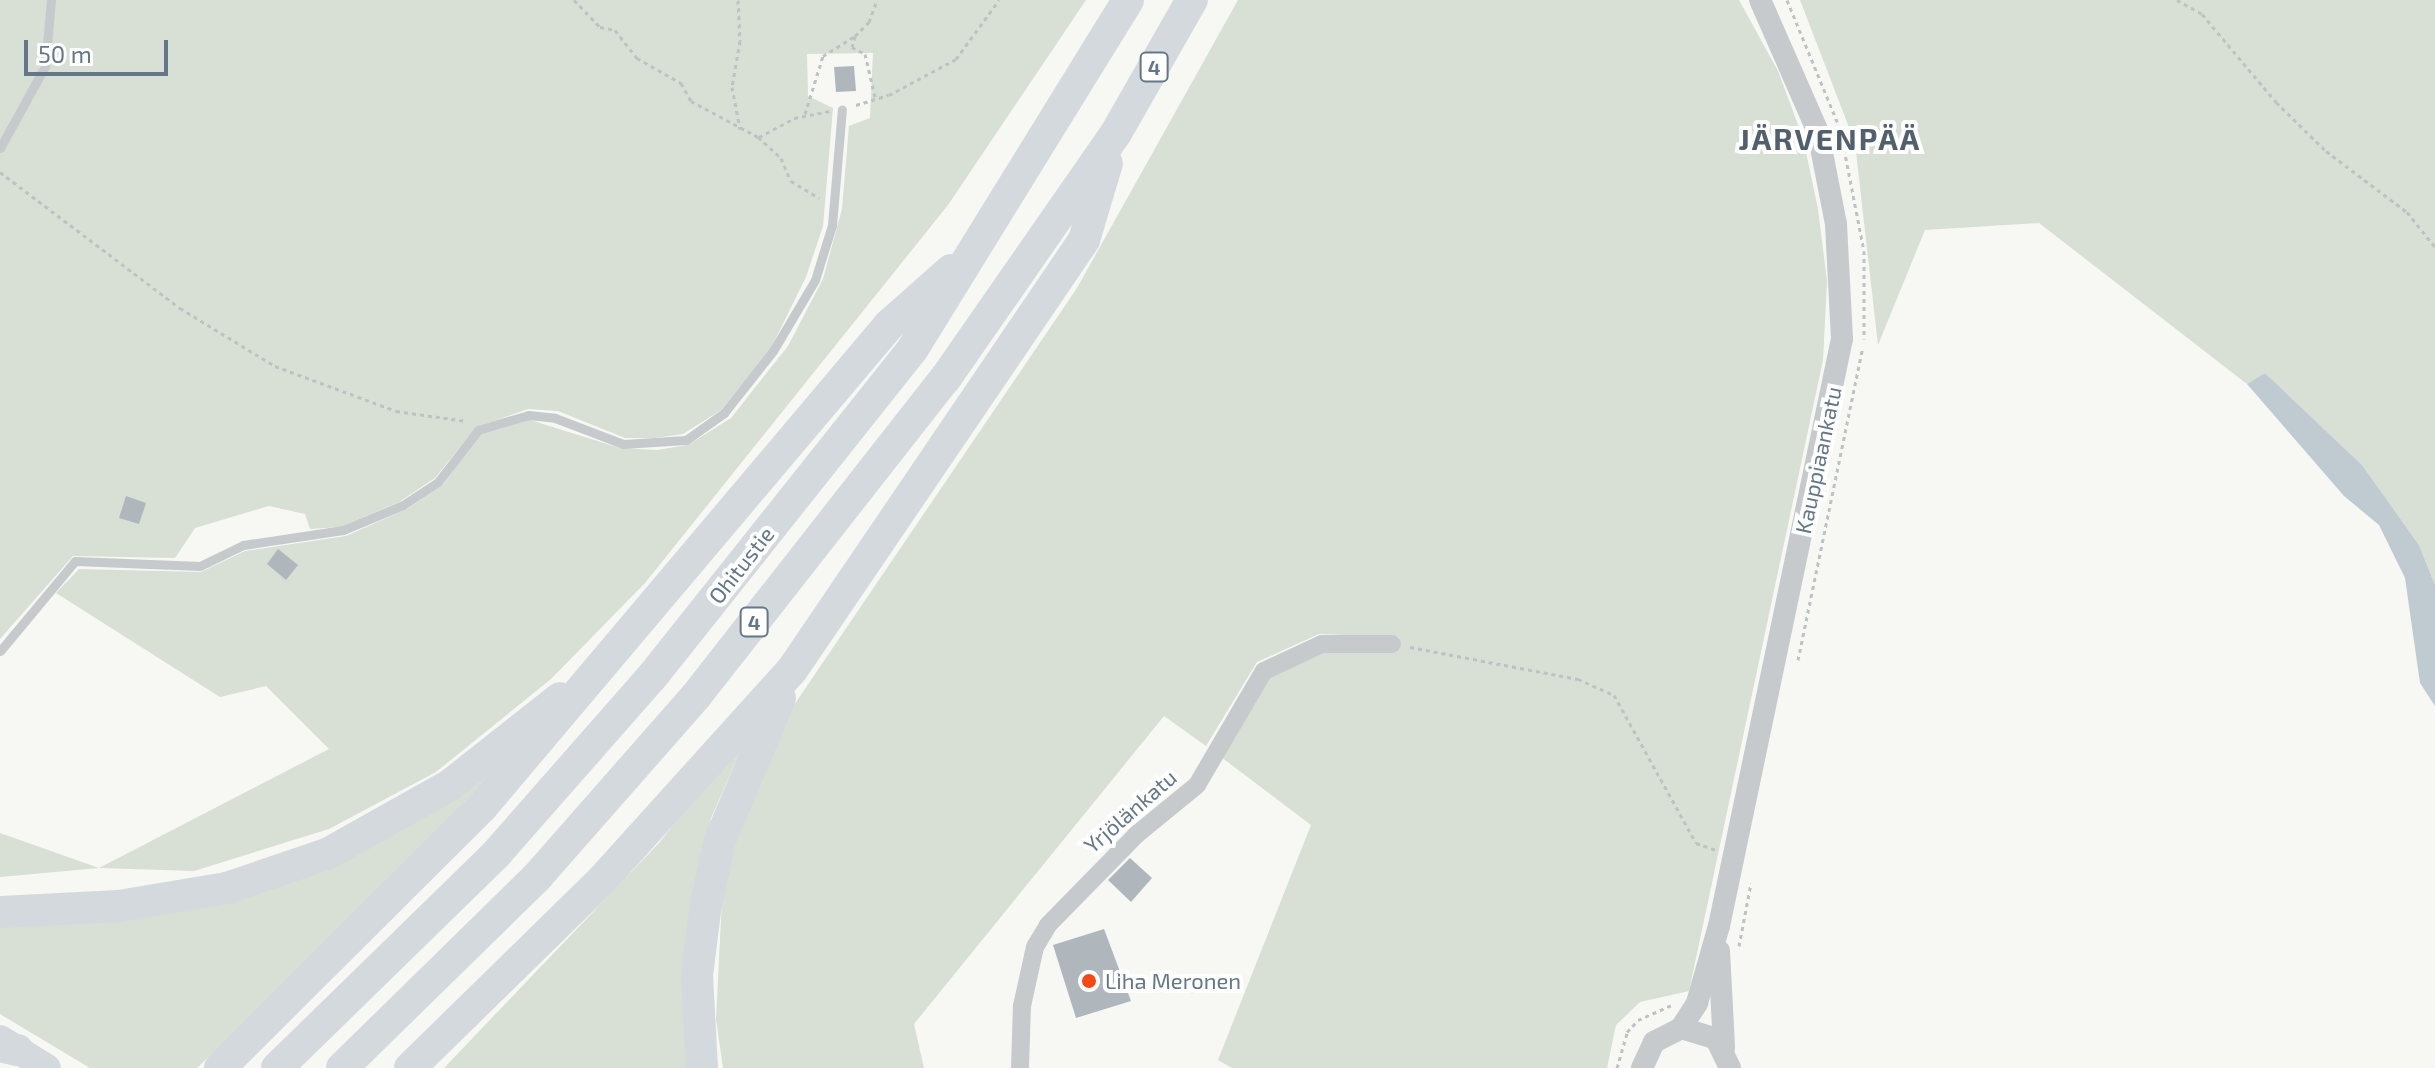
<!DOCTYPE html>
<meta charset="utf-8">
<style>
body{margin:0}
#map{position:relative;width:2435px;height:1068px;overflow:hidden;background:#f7f7f3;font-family:"Exo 2",sans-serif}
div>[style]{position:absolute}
.green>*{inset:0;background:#d8dfd4}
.water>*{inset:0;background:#bfcbd0}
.building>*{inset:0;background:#afb7bd}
.path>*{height:3px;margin-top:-1.5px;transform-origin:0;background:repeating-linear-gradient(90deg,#bfc2c4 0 4px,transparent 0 8px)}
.service>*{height:9px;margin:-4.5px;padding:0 4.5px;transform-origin:4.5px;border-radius:4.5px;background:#c6cacd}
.minor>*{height:18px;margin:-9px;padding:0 9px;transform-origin:9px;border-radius:9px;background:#c6cacd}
.tertiary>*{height:22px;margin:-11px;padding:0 11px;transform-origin:11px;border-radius:11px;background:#c6cacd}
.trunk>*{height:28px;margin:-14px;padding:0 14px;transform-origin:14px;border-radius:14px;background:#d4d9dd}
.motorway>*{height:32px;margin:-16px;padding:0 16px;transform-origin:16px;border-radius:16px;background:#d4d9dd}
.dots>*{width:22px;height:22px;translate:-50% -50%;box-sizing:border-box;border:4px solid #fff;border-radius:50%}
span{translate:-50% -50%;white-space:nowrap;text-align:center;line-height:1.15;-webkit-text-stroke:8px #fff;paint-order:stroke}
.shield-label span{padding:2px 6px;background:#fff;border:2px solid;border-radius:6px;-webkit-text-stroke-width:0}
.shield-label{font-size:20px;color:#637787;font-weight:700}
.street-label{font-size:22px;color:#637787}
.poi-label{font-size:22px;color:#637787}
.left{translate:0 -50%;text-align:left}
.district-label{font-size:30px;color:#51606c;font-weight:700;letter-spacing:2px}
.scale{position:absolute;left:24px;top:40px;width:144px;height:36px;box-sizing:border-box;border:4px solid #637787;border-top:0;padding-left:10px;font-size:24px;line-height:28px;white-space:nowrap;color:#637787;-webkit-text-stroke:6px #fff;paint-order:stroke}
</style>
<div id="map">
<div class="green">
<i style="clip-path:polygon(0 0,1086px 0,948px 205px,645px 583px,551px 679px,436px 772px,329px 829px,194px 871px,99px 868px,0 877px,0 833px,99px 868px,329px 749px,266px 686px,220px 697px,56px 593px,79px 569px,201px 572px,245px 551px,346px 536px,407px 509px,443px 485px,480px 433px,527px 419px,620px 448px,657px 450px,688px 445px,731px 418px,788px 346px,823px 279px,842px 209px,849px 126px,870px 118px,873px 53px,807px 54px,808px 96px,833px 108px,823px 226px,806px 277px,770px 350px,721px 410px,683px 434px,655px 438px,625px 438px,558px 411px,528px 409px,476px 427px,435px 478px,399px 502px,340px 527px,310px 529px,305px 514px,269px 506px,195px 528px,175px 558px,73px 556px,0 639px)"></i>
<i style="clip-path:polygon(1238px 0,1739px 0,1778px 71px,1803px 138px,1818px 209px,1827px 281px,1823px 360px,1689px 991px,1640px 1002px,1616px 1025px,1607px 1068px,1232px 1068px,1218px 1060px,1311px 825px,1221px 757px,1268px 678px,1324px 651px,1392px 652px,1399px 637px,1319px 634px,1257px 662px,1206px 746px,1164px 716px,914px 1024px,924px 1068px,723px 1068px,716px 1019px,722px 900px,739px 823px,790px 711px,1077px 288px)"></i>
<i style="clip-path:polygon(1800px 0,2435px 0,2435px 585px,2419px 545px,2362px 465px,2265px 373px,2247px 384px,2039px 223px,1925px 230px,1878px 345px,1855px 143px)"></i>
<i style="clip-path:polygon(751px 727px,711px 818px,688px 935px,690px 1068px,444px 1068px,659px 843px)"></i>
<i style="clip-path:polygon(521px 743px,354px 918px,197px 1068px,90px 1068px,0 1014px,0 921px,191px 904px)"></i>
</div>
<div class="water">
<i style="clip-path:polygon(2265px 373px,2362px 465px,2419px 545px,2435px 585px,2435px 706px,2420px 683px,2405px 578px,2379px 525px,2344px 496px,2247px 384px)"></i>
</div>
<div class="building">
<i style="clip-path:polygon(854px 66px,856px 91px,836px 92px,834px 67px)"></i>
<i style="clip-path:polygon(126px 496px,146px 503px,139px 524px,119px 518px)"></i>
<i style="clip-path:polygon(278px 549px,298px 565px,286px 580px,267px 564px)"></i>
<i style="clip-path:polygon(1130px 858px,1152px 878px,1131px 902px,1108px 880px)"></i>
<i style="clip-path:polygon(1104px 929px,1131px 1001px,1076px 1018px,1053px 945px)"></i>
</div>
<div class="path">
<i style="left:574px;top:0;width:37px;rotate:46deg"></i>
<i style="left:600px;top:27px;width:15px;rotate:11deg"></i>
<i style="left:615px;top:30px;width:36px;rotate:52deg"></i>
<i style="left:637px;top:58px;width:51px;rotate:29.6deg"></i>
<i style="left:681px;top:83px;width:21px;rotate:61deg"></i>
<i style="left:691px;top:101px;width:76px;rotate:28.2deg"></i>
<i style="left:758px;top:137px;width:31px;rotate:42deg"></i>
<i style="left:781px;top:158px;width:25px;rotate:67deg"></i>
<i style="left:791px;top:181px;width:33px;rotate:31deg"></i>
<i style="left:738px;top:0;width:41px;rotate:87.2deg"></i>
<i style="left:740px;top:41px;width:47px;rotate:99.9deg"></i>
<i style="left:732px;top:87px;width:43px;rotate:79.2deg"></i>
<i style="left:1787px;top:0;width:136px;rotate:67.6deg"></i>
<i style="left:2177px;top:0;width:29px;rotate:29deg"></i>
<i style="left:2202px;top:14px;width:115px;rotate:49.9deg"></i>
<i style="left:2276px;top:102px;width:70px;rotate:44.4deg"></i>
<i style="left:2326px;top:151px;width:101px;rotate:37deg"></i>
<i style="left:2407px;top:212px;width:45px;rotate:51.3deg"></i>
<i style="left:855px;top:36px;width:11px;rotate:105deg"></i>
<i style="left:852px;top:47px;width:15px;rotate:28deg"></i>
<i style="left:865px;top:54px;width:44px;rotate:76.9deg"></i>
<i style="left:856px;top:105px;width:34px;rotate:-17deg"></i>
<i style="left:889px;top:95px;width:76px;rotate:-28.2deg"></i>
<i style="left:956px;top:59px;width:73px;rotate:-53.9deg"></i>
<i style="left:805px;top:114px;width:61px;rotate:-72.8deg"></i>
<i style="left:823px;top:56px;width:38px;rotate:-32deg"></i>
<i style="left:855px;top:36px;width:20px;rotate:-45deg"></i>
<i style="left:869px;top:22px;width:23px;rotate:-70deg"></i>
<i style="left:1841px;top:133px;width:120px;rotate:79deg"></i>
<i style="left:1864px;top:251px;width:88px;rotate:90deg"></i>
<i style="left:759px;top:137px;width:40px;rotate:-28deg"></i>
<i style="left:794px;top:118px;width:36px;rotate:-11deg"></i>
<i style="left:0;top:172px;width:226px;rotate:37.1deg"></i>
<i style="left:180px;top:308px;width:111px;rotate:31.4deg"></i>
<i style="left:275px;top:366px;width:129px;rotate:20.4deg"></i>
<i style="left:396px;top:411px;width:71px;rotate:8.1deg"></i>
<i style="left:1410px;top:647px;width:171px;rotate:10.8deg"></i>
<i style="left:1578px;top:679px;width:39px;rotate:24deg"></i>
<i style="left:1614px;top:695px;width:169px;rotate:61deg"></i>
<i style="left:1696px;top:843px;width:21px;rotate:19deg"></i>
<i style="left:1798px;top:660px;width:320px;rotate:-78.3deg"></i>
<i style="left:1739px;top:946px;width:64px;rotate:-79.2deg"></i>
<i style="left:1617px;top:1068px;width:37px;rotate:-74deg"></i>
<i style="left:1627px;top:1032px;width:16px;rotate:-47deg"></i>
<i style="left:1638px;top:1020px;width:36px;rotate:-24deg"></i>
</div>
<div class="service">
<i style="left:0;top:148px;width:94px;rotate:-61.2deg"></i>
<i style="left:45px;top:66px;width:66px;rotate:-84.8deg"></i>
<i style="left:0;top:651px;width:117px;rotate:-50.2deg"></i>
<i style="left:75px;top:561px;width:125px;rotate:2.3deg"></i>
<i style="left:200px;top:566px;width:48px;rotate:-26deg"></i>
<i style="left:243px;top:545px;width:101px;rotate:-8.5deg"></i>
<i style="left:343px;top:530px;width:65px;rotate:-22.6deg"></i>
<i style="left:403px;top:505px;width:42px;rotate:-33.3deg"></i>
<i style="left:438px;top:482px;width:66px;rotate:-52.4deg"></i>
<i style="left:478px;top:430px;width:17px;rotate:-17deg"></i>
<i style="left:494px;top:425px;width:35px;rotate:-16deg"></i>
<i style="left:528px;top:415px;width:27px;rotate:6deg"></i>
<i style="left:555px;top:418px;width:73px;rotate:20.9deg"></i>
<i style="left:623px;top:444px;width:63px;rotate:-3.6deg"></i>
<i style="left:686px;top:440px;width:47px;rotate:-35.4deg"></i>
<i style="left:724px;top:413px;width:79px;rotate:-51.7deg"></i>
<i style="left:773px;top:351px;width:82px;rotate:-59.4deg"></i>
<i style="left:815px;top:280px;width:58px;rotate:-72.8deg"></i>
<i style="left:832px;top:225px;width:116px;rotate:-85.1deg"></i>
</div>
<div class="minor">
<i style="left:1020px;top:1068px;width:62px;rotate:-88.2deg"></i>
<i style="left:1022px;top:1006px;width:60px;rotate:-77.6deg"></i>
<i style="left:1035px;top:947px;width:26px;rotate:-59deg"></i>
<i style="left:1048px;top:925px;width:126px;rotate:-45.6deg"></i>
<i style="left:1136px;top:835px;width:79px;rotate:-39.3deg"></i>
<i style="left:1197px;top:785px;width:132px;rotate:-59.6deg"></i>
<i style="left:1264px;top:671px;width:64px;rotate:-25deg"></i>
<i style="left:1322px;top:644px;width:70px"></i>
</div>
<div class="tertiary">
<i style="left:1719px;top:951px;width:97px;rotate:87deg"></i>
<i style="left:1681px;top:1028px;width:30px;rotate:-57deg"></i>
<i style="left:1697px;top:1003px;width:80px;rotate:-74.1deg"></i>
<i style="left:1719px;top:926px;width:600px;rotate:-78.17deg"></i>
<i style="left:1842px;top:339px;width:115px;rotate:-93deg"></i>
<i style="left:1836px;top:224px;width:94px;rotate:-101.1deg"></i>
<i style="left:1818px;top:132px;width:144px;rotate:-113.7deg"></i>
<i style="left:1642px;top:1068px;width:29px;rotate:-65deg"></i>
<i style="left:1654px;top:1042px;width:30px;rotate:-27deg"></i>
<i style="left:1681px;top:1028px;width:37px;rotate:17deg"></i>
<i style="left:1716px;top:1039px;width:32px;rotate:64deg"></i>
</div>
<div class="trunk">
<i style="left:0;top:1039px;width:55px;rotate:31.7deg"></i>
</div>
<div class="motorway">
<i style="left:0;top:912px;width:119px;rotate:-2.9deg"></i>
<i style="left:119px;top:906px;width:109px;rotate:-9.5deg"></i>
<i style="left:227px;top:888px;width:108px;rotate:-18.9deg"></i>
<i style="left:329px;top:853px;width:139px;rotate:-29.3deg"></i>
<i style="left:450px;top:785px;width:140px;rotate:-38.3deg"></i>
<i style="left:0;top:1046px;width:18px;rotate:13deg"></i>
<i style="left:220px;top:1068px;width:370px;rotate:-44.9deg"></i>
<i style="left:482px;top:807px;width:631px;rotate:-49.82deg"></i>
<i style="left:889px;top:325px;width:83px;rotate:-41.6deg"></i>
<i style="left:277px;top:1068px;width:308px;rotate:-44.3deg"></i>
<i style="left:497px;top:853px;width:233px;rotate:-48.7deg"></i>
<i style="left:651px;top:678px;width:419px;rotate:-51.5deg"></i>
<i style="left:912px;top:350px;width:411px;rotate:-58.3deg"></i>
<i style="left:342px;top:1068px;width:273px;rotate:-44.4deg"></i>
<i style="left:537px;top:877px;width:241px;rotate:-48.7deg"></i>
<i style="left:696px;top:696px;width:403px;rotate:-51.9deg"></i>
<i style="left:945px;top:379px;width:300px;rotate:-55.2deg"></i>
<i style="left:1116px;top:133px;width:153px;rotate:-60.3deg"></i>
<i style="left:410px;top:1068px;width:270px;rotate:-44.4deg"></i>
<i style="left:603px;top:879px;width:282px;rotate:-47.9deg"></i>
<i style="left:792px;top:670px;width:520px;rotate:-55.82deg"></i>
<i style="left:1084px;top:240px;width:80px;rotate:-73.4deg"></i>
<i style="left:702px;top:1068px;width:93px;rotate:-93.1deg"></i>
<i style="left:697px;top:975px;width:72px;rotate:-82.8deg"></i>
<i style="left:706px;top:904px;width:66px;rotate:-77.7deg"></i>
<i style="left:720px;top:840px;width:154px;rotate:-67.1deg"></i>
</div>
<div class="dots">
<i style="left:1089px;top:981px;background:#f54915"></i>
</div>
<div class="shield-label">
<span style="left:1154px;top:67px">4</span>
<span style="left:754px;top:622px">4</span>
</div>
<div class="street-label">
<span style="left:1818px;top:460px;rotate:-78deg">Kauppiaankatu</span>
<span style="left:741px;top:565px;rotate:-52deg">Ohitustie</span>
<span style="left:1130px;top:811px;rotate:-41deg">Yrjölänkatu</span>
</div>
<div class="poi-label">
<span class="left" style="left:1105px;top:981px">Liha Meronen</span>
</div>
<div class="district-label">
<span style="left:1830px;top:138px">JÄRVENPÄÄ</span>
</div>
<div class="scale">50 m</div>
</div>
